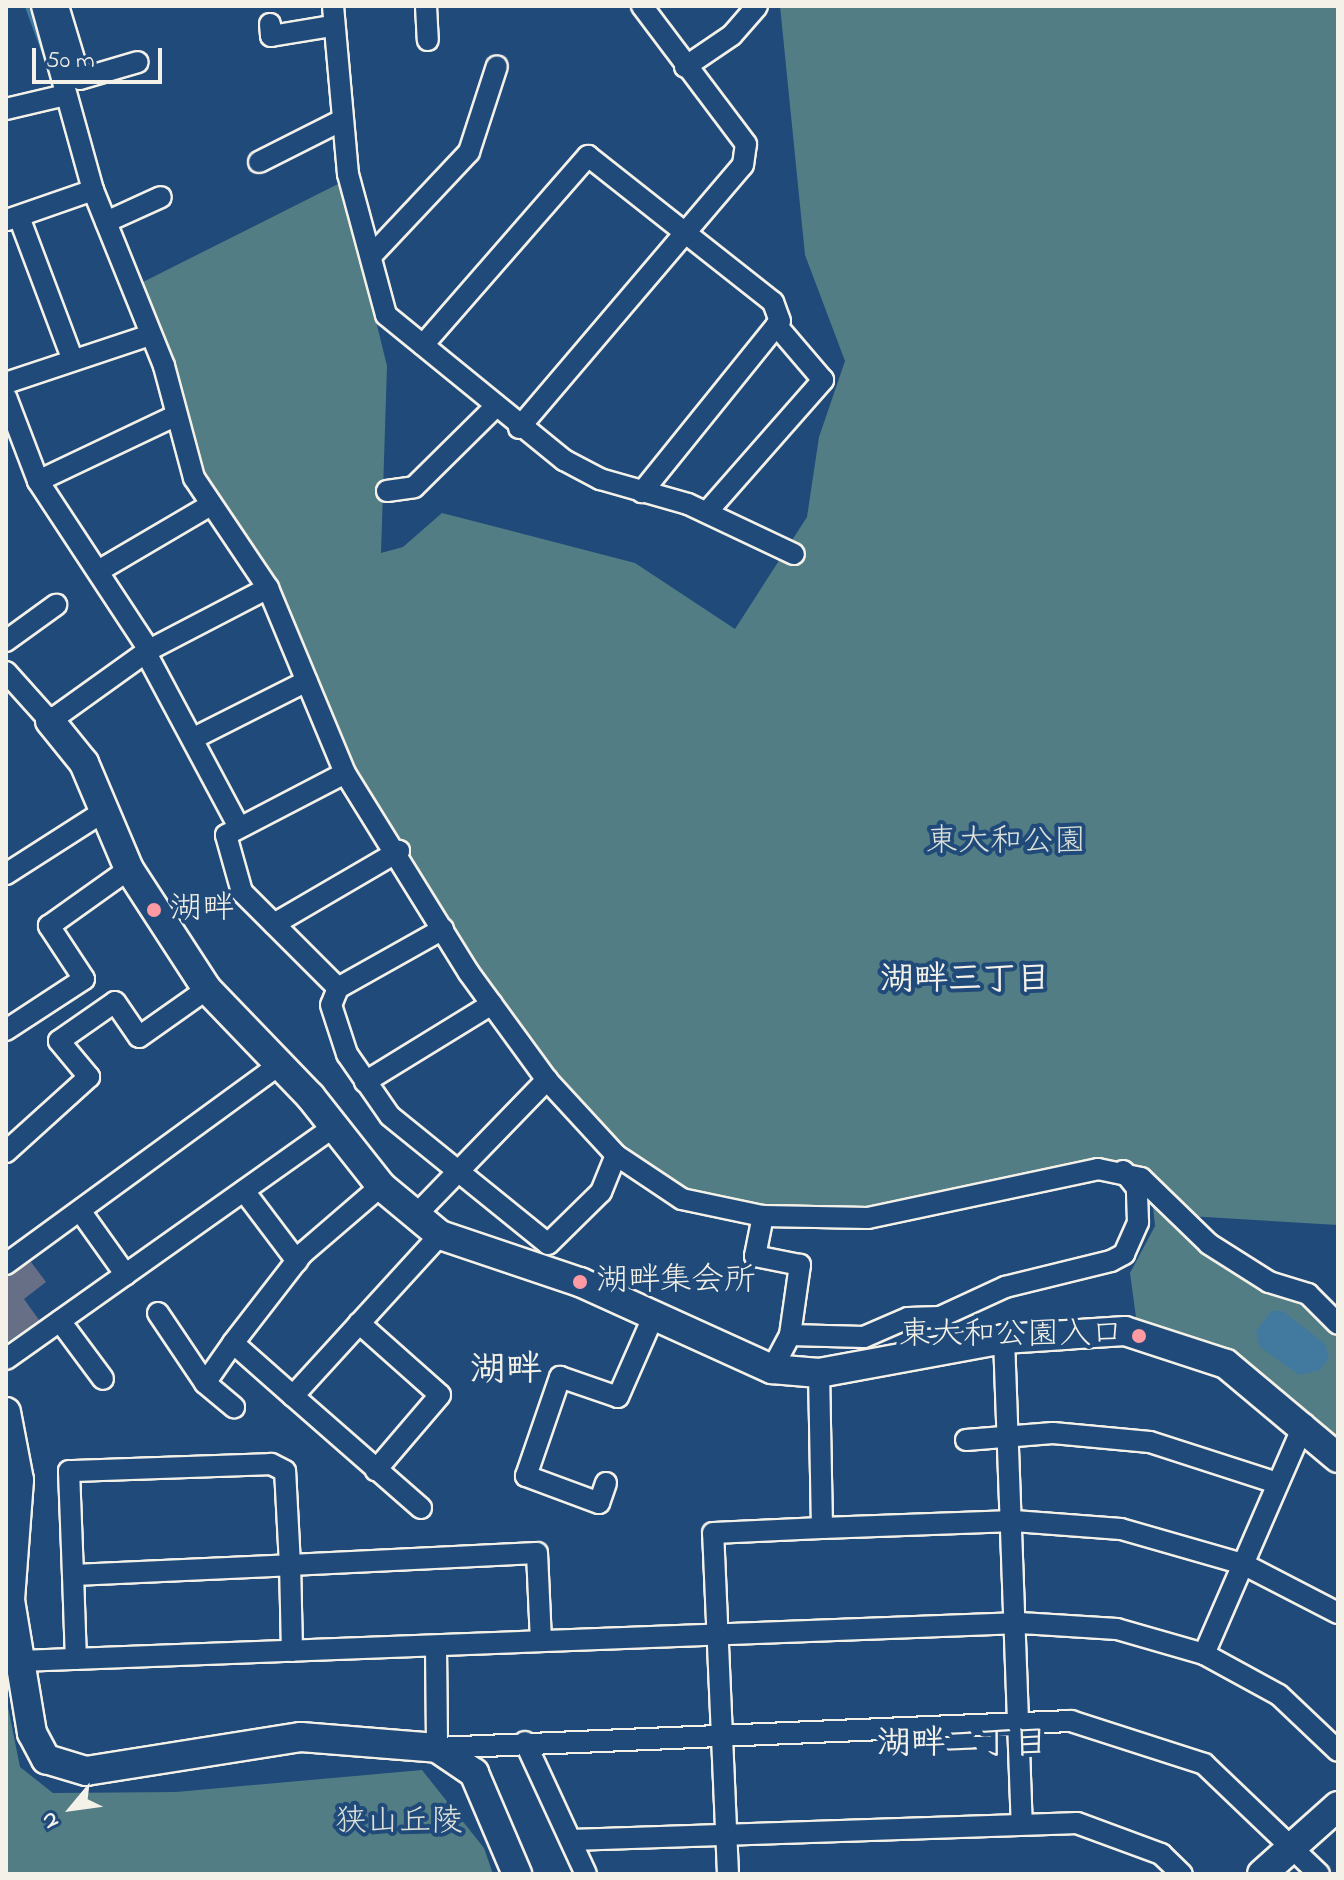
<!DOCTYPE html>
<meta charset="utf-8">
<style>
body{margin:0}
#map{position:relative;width:1344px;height:1880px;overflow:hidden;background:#1f4a7a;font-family:"Indie Flower","Klee One",sans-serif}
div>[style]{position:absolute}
.green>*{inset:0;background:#537d84}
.water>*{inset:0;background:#42799e}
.stream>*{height:5px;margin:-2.5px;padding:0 2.5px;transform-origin:2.5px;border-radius:2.5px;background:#42799e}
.building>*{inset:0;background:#666f86}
.roads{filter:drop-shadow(2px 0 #f4f1e8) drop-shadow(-2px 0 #f4f1e8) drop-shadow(0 2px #f4f1e8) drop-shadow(0 -2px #f4f1e8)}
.street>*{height:20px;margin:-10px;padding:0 10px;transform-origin:10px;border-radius:10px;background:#1f4a7a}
.secondary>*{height:28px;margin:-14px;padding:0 14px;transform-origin:14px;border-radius:14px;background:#1f4a7a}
.dots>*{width:22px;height:22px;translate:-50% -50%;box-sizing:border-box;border:4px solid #1f4a7a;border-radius:50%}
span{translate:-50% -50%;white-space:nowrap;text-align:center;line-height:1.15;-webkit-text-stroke:8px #1f4a7a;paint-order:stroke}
.park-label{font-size:32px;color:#dce0d9}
.poi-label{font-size:32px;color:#f4f1e8}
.left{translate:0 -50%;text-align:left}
.right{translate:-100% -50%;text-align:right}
.neighbourhood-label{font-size:34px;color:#f4f1e8;font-weight:700}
.quarter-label{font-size:36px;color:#f4f1e8;font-weight:700}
.frame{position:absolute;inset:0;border:8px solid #f4f1e8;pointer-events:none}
.north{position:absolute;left:32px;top:1768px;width:80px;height:80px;-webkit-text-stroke:6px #1f4a7a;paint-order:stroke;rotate:241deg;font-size:22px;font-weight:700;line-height:32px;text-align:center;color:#f4f1e8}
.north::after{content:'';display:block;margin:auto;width:28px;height:36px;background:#f4f1e8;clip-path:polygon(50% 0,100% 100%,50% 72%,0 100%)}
.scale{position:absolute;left:32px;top:48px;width:130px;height:36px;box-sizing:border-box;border:4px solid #f4f1e8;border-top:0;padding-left:10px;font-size:24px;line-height:28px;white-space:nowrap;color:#f4f1e8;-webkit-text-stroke:6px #1f4a7a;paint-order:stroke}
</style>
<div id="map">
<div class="green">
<i style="clip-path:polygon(780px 6px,1338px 6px,1338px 1225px,1172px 1215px,1269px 1293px,1306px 1297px,1338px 1335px,1338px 1445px,1137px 1325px,1130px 1273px,1155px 1226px,1149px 1168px,1109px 1162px,872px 1211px,759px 1208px,682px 1191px,586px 1114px,479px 972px,355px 768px,262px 556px,204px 477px,175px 362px,141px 283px,342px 182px,387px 366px,381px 553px,403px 547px,442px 513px,635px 563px,735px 629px,807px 517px,819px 437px,845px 361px,805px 255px)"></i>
<i style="clip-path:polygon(6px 1697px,20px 1767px,53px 1793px,176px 1792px,422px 1770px,484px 1848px,493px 1874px,6px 1874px)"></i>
</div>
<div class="water">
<i style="clip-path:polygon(1271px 1311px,1283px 1311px,1325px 1344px,1329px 1358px,1320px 1370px,1299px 1375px,1260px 1347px,1256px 1332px)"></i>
</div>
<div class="stream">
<i style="left:27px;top:6px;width:73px;rotate:70.1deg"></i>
</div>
<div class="building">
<i style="clip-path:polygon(31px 1262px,46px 1282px,24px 1299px,39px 1320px,6px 1343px,6px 1277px)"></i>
</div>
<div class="roads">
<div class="street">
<i style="left:42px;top:6px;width:191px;rotate:74.5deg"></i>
<i style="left:93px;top:190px;width:190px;rotate:68deg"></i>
<i style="left:164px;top:366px;width:116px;rotate:75deg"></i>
<i style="left:194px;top:478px;width:133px;rotate:56.1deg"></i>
<i style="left:268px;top:588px;width:200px;rotate:67.4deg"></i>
<i style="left:345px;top:773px;width:235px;rotate:58.2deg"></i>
<i style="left:469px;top:973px;width:132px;rotate:53.9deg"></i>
<i style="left:547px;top:1080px;width:102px;rotate:47.4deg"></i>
<i style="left:616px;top:1155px;width:79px;rotate:33.7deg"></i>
<i style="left:682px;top:1199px;width:83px;rotate:11.9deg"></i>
<i style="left:58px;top:6px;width:76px;rotate:73.2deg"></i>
<i style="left:80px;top:79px;width:60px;rotate:-16.3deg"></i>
<i style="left:333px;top:6px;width:169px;rotate:84.9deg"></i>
<i style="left:348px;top:174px;width:146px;rotate:74.9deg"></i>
<i style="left:386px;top:315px;width:230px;rotate:39.2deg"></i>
<i style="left:564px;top:460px;width:41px;rotate:27.8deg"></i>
<i style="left:600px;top:479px;width:91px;rotate:15.9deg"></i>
<i style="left:688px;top:504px;width:117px;rotate:25.3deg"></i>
<i style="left:426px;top:6px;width:34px;rotate:87deg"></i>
<i style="left:270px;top:24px;width:12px;rotate:85deg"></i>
<i style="left:271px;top:36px;width:62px;rotate:-9.3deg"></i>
<i style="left:685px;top:67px;width:57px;rotate:-34.2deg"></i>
<i style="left:732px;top:35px;width:38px;rotate:-49deg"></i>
<i style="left:6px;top:109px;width:61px;rotate:-13.3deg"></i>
<i style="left:259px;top:162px;width:91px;rotate:-26.8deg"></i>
<i style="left:19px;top:217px;width:151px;rotate:69.4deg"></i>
<i style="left:7px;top:220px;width:91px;rotate:-19.2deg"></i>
<i style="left:106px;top:222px;width:60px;rotate:-24.4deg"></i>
<i style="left:371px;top:256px;width:143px;rotate:-46.7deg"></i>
<i style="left:469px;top:152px;width:90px;rotate:-72deg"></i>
<i style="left:423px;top:345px;width:251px;rotate:-48.9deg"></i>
<i style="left:588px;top:156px;width:236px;rotate:38.3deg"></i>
<i style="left:773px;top:302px;width:20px;rotate:70deg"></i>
<i style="left:780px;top:321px;width:220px;rotate:128.9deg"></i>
<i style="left:6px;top:383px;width:152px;rotate:-18.4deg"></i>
<i style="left:6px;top:397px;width:90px;rotate:69.1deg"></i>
<i style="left:38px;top:481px;width:202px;rotate:56.7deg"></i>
<i style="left:519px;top:428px;width:345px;rotate:-49.6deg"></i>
<i style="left:743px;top:165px;width:21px;rotate:-82deg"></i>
<i style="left:746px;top:144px;width:173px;rotate:-127deg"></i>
<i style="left:38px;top:481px;width:152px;rotate:-25.4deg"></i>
<i style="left:387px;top:491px;width:27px;rotate:-8deg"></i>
<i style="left:414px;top:487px;width:114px;rotate:-44.6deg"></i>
<i style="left:707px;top:512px;width:176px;rotate:-48.7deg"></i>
<i style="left:823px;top:380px;width:72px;rotate:-130.5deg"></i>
<i style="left:100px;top:570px;width:129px;rotate:-30.4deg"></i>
<i style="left:6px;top:641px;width:62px;rotate:-35.8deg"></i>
<i style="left:146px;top:653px;width:195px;rotate:61.9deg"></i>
<i style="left:6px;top:672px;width:66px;rotate:48.1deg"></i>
<i style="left:50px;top:721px;width:122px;rotate:-35.6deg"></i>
<i style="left:149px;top:650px;width:134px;rotate:-27.5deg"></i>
<i style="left:196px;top:737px;width:124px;rotate:-26.8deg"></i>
<i style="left:6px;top:874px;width:115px;rotate:-32.6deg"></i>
<i style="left:274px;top:924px;width:145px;rotate:-30.3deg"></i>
<i style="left:443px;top:929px;width:120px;rotate:150.7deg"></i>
<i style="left:338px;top:988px;width:18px;rotate:112deg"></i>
<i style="left:331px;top:1005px;width:52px;rotate:71.9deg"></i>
<i style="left:347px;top:1054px;width:75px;rotate:55.3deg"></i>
<i style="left:390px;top:1116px;width:203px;rotate:39deg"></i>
<i style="left:548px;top:1244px;width:74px;rotate:-44.5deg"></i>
<i style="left:601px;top:1192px;width:40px;rotate:-68deg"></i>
<i style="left:338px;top:988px;width:136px;rotate:-135deg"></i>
<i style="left:242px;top:892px;width:59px;rotate:-105.7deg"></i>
<i style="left:226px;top:835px;width:134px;rotate:-27.5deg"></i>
<i style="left:6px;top:1030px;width:93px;rotate:-33.2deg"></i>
<i style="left:84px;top:979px;width:64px;rotate:-123.4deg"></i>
<i style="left:49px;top:926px;width:98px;rotate:-35.5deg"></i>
<i style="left:365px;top:1082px;width:149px;rotate:-31.6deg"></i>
<i style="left:6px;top:1152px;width:112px;rotate:-42.1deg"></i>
<i style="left:89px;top:1077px;width:47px;rotate:-129.8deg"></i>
<i style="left:59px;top:1041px;width:68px;rotate:-34.9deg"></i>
<i style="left:115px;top:1002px;width:42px;rotate:55.6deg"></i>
<i style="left:139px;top:1037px;width:83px;rotate:-35.2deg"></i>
<i style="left:244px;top:1191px;width:88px;rotate:52.9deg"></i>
<i style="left:81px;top:1212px;width:77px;rotate:54.5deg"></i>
<i style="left:415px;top:1216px;width:190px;rotate:-45.9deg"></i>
<i style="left:6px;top:1264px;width:336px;rotate:-36.1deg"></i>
<i style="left:158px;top:1313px;width:84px;rotate:56.1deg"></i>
<i style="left:205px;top:1383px;width:49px;rotate:-55deg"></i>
<i style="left:60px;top:1321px;width:72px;rotate:53.4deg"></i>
<i style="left:359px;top:1323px;width:108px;rotate:41.6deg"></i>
<i style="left:440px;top:1395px;width:99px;rotate:130.5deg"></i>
<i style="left:790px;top:1335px;width:71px;rotate:-81.9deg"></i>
<i style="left:800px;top:1265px;width:46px;rotate:-168.7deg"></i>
<i style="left:755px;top:1256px;width:41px;rotate:-78.7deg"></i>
<i style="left:763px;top:1216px;width:105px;rotate:1.1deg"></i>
<i style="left:868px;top:1218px;width:235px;rotate:-12deg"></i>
<i style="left:1098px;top:1169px;width:44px;rotate:11.8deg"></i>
<i style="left:1141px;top:1178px;width:95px;rotate:44.1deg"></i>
<i style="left:1209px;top:1244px;width:71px;rotate:32.3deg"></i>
<i style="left:1269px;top:1282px;width:41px;rotate:17.1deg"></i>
<i style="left:1308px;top:1294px;width:42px;rotate:45deg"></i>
<i style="left:1004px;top:1339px;width:483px;rotate:87.9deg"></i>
<i style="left:6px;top:1359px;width:402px;rotate:-35.3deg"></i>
<i style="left:772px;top:1369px;width:38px;rotate:-62deg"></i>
<i style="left:790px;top:1335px;width:74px;rotate:1.5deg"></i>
<i style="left:864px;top:1337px;width:48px;rotate:-23.4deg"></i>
<i style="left:908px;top:1318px;width:32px;rotate:-2deg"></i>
<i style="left:940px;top:1317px;width:72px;rotate:-24.8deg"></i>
<i style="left:1005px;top:1287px;width:109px;rotate:-13.8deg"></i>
<i style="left:1111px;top:1261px;width:15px;rotate:-28deg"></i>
<i style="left:1124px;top:1254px;width:35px;rotate:-66deg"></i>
<i style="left:1138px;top:1222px;width:34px;rotate:-92deg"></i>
<i style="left:1137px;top:1188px;width:22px;rotate:-129deg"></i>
<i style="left:205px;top:1383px;width:38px;rotate:40deg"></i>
<i style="left:293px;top:1396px;width:80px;rotate:-138.5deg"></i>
<i style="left:233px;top:1343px;width:113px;rotate:-52.2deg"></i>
<i style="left:302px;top:1254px;width:104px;rotate:-40.7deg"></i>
<i style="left:966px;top:1440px;width:87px;rotate:-4.6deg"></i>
<i style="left:1053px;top:1433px;width:97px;rotate:5.3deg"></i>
<i style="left:1150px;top:1442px;width:133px;rotate:17.9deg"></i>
<i style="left:606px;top:1483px;width:21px;rotate:109deg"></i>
<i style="left:599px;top:1503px;width:78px;rotate:-159.7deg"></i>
<i style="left:526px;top:1476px;width:105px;rotate:-71deg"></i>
<i style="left:560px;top:1377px;width:61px;rotate:19deg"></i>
<i style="left:618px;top:1397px;width:90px;rotate:-66.3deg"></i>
<i style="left:421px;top:1508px;width:170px;rotate:-138.8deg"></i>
<i style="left:293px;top:1396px;width:218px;rotate:-47.6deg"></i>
<i style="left:822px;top:1528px;width:192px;rotate:-2.1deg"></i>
<i style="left:1014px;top:1521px;width:107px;rotate:4.3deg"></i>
<i style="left:1121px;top:1529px;width:127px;rotate:16deg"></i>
<i style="left:1243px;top:1564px;width:107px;rotate:27.3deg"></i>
<i style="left:73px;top:1575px;width:217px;rotate:-2.6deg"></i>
<i style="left:290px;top:1565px;width:94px;rotate:-93deg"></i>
<i style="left:285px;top:1471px;width:16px;rotate:-153deg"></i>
<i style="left:271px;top:1464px;width:202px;rotate:178deg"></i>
<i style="left:69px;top:1471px;width:104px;rotate:87.8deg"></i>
<i style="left:73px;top:1575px;width:84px;rotate:88deg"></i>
<i style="left:436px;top:1647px;width:101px;rotate:89.4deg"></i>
<i style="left:437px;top:1748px;width:635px;rotate:-2.44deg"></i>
<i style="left:1071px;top:1721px;width:140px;rotate:17.9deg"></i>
<i style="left:1204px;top:1764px;width:159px;rotate:43.7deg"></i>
<i style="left:292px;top:1651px;width:86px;rotate:-91.3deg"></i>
<i style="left:290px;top:1565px;width:247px;rotate:-2.8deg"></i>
<i style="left:537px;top:1553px;width:87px;rotate:87.4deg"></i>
<i style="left:1204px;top:1654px;width:251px;rotate:-66.5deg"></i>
<i style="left:20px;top:1661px;width:1001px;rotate:-2.18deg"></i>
<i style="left:1020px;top:1623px;width:97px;rotate:3.5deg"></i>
<i style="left:1117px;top:1629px;width:91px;rotate:16deg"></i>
<i style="left:1204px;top:1654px;width:85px;rotate:28.7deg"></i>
<i style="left:1279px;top:1695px;width:81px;rotate:43.5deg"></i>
<i style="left:525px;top:1742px;width:145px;rotate:65.2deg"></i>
<i style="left:571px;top:1840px;width:506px;rotate:-1.92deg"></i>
<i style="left:1077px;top:1823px;width:90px;rotate:20.3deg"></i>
<i style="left:1161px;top:1854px;width:29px;rotate:44deg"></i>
<i style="left:728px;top:1874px;width:341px;rotate:-92.5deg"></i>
<i style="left:713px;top:1533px;width:109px;rotate:-2.6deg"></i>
<i style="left:822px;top:1528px;width:155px;rotate:-91.1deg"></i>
</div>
<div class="secondary">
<i style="left:50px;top:721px;width:54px;rotate:51deg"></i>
<i style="left:84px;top:763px;width:115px;rotate:67deg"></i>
<i style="left:129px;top:869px;width:143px;rotate:57deg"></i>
<i style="left:207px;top:989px;width:149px;rotate:46.1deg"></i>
<i style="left:310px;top:1096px;width:115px;rotate:51.7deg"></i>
<i style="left:381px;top:1186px;width:77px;rotate:39.7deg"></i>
<i style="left:440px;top:1235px;width:148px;rotate:18.6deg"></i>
<i style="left:580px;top:1282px;width:211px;rotate:24.4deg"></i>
<i style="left:772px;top:1369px;width:47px;rotate:4.9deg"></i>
<i style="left:819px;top:1373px;width:188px;rotate:-10.4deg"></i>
<i style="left:1004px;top:1339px;width:121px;rotate:-3.8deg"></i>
<i style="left:1125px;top:1331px;width:106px;rotate:18.1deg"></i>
<i style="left:1226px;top:1364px;width:146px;rotate:40deg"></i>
<i style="left:6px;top:1412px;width:69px;rotate:79.2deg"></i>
<i style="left:19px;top:1480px;width:120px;rotate:94.3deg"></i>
<i style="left:10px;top:1600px;width:135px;rotate:80.6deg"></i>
<i style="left:32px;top:1733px;width:30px;rotate:62deg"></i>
<i style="left:46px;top:1759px;width:42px;rotate:16.7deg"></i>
<i style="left:86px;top:1771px;width:218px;rotate:-9deg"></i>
<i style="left:301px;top:1737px;width:136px;rotate:4.6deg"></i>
<i style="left:437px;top:1748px;width:45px;rotate:34deg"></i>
<i style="left:474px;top:1773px;width:110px;rotate:66.9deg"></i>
<i style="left:1262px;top:1874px;width:102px;rotate:-41.8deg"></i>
</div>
</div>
<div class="dots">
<i style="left:154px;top:910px;background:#ff9aa2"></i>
<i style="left:580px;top:1282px;background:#ff9aa2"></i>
<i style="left:1139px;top:1336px;background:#ff9aa2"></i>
</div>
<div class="park-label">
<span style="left:1006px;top:843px">東大和公園</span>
<span style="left:399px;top:1823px">狭山丘陵</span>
</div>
<div class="poi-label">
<span class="left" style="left:170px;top:910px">湖畔</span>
<span class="left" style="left:596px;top:1282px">湖畔集会所</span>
<span class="right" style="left:1123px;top:1336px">東大和公園入口</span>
</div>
<div class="neighbourhood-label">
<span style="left:965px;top:982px">湖畔三丁目</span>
<span style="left:962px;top:1746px">湖畔二丁目</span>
</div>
<div class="quarter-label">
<span style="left:506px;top:1372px">湖畔</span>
</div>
<div class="frame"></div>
<div class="north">N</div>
<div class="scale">50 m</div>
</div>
